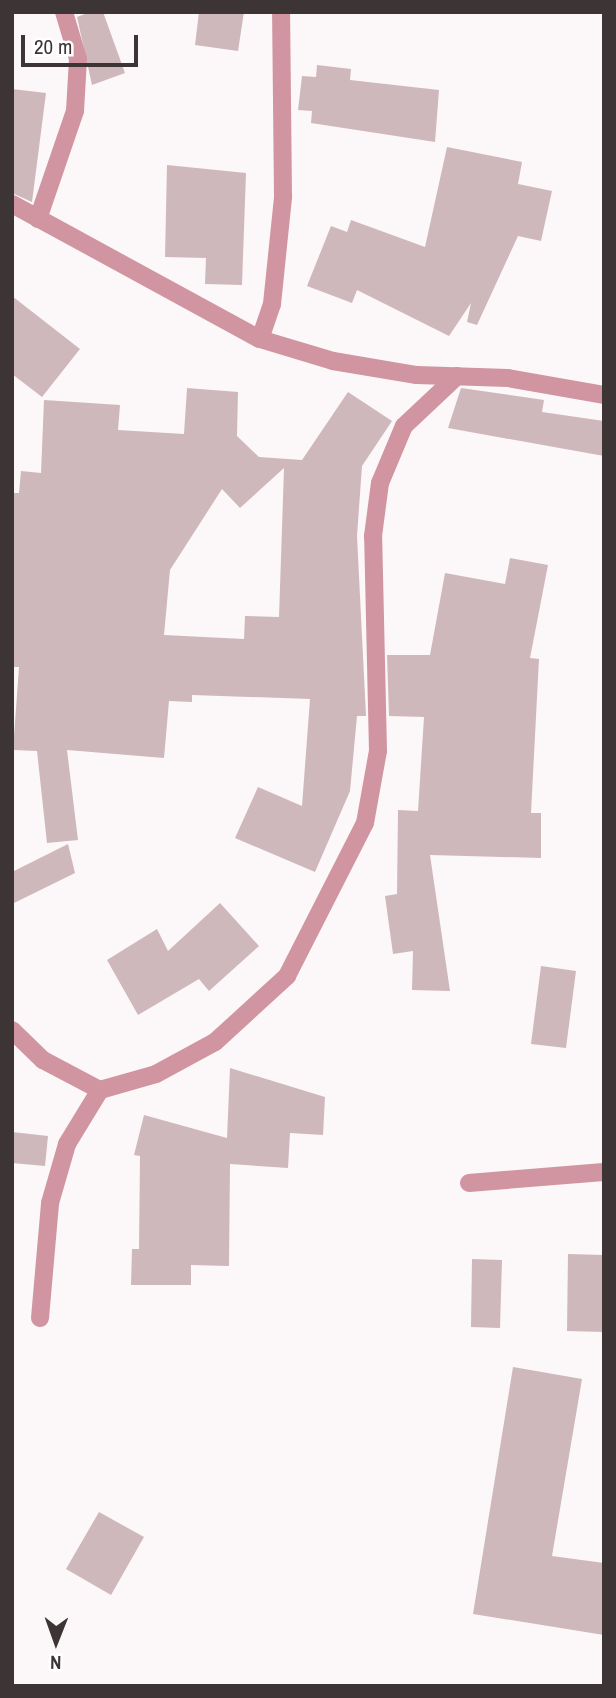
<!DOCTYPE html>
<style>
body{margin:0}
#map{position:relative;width:616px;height:1698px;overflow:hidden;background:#fcf7f8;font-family:"Archivo Narrow",sans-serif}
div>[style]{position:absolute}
.building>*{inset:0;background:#cfb8bc}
.street>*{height:18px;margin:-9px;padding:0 9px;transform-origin:9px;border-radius:9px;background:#d095a0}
span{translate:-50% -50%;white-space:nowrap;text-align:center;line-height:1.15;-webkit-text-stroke:5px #fff;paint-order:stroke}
.frame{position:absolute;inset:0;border:14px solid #3d3436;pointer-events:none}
.north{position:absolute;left:21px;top:1607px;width:70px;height:70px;-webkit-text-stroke:5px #fff;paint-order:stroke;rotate:181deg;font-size:19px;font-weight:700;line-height:28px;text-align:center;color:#3d3436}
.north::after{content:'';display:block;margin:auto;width:24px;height:32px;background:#3d3436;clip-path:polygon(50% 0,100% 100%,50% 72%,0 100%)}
.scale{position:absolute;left:21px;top:35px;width:117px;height:32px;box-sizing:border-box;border:4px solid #3d3436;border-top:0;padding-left:9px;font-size:21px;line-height:24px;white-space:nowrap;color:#3d3436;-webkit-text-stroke:5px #fff;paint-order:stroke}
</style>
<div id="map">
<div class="building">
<i style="clip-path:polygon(90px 12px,103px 12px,125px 73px,92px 85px,77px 17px)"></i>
<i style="clip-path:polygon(199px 12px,244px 12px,238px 51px,195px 45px)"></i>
<i style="clip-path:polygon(317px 65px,351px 69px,350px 80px,439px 90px,435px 142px,311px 123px,312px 111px,298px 110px,302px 76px,316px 77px)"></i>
<i style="clip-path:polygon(12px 89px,46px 93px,32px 202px,12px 193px)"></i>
<i style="clip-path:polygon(447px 147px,522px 162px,518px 184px,552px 191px,541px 241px,518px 236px,477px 325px,467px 322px,471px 303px,449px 336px,357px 290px,352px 303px,307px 286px,331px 226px,347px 232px,351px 220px,425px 247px)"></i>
<i style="clip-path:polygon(167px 165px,246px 173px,242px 285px,205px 284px,206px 258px,165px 257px)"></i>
<i style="clip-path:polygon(12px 296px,80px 349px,42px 397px,12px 374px)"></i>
<i style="clip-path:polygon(evenodd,187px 388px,238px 392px,237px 436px,259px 457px,302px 460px,348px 392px,392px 421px,362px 466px,357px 536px,366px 716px,357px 716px,350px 791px,315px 872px,235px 838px,258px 787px,302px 806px,310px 699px,192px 695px,192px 702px,169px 701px,164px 758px,67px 750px,78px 840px,47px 843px,37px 751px,13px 750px,19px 667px,12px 667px,12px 493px,19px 493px,21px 471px,41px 473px,44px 400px,120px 405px,118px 430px,184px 434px,187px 388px,284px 468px,279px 617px,245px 616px,244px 639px,164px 635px,170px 570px,222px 489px,240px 508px,284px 468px)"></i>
<i style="clip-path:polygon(461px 388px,544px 400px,542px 412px,604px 421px,604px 456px,448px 428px)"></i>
<i style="clip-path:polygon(510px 558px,548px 565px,530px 658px,539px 659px,531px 813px,541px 813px,541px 858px,430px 855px,450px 991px,412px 990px,413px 951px,393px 954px,385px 896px,397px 894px,398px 810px,418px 811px,424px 717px,389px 716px,387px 655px,430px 655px,445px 573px,505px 584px)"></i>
<i style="clip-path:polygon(68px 844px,75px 873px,12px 904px,12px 872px)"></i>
<i style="clip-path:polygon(220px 903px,259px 946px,209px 991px,199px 979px,138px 1015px,107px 960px,157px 929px,168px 951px)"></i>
<i style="clip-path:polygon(541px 966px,576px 971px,566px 1048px,531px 1044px)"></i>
<i style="clip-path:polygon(230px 1068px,325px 1097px,323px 1135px,290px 1133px,288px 1168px,230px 1164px,229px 1266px,191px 1265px,191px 1285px,131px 1285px,132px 1249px,139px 1249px,140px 1156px,134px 1155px,144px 1115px,227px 1138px)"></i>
<i style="clip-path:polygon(12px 1132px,48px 1136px,45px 1166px,12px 1163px)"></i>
<i style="clip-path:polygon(568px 1254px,604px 1255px,604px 1332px,567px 1331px)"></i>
<i style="clip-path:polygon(472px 1259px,502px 1260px,500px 1328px,471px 1327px)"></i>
<i style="clip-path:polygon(513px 1367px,582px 1379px,552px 1556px,604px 1563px,604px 1635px,473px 1614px)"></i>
<i style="clip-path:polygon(99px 1512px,144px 1537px,111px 1595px,66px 1569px)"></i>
</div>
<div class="street">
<i style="left:12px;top:204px;width:282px;rotate:28.6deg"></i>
<i style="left:260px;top:339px;width:76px;rotate:16.8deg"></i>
<i style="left:333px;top:361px;width:85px;rotate:9.5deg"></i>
<i style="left:417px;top:375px;width:91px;rotate:1.9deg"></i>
<i style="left:508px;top:378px;width:97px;rotate:10deg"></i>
<i style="left:38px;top:219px;width:114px;rotate:-71.1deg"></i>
<i style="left:75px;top:111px;width:52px;rotate:-86.7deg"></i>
<i style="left:78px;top:59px;width:49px;rotate:-106.6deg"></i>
<i style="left:260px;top:339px;width:37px;rotate:-71deg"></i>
<i style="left:272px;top:304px;width:108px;rotate:-84.1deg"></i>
<i style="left:283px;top:197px;width:185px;rotate:-90.6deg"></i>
<i style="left:12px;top:1030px;width:43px;rotate:44.1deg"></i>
<i style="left:43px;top:1060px;width:64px;rotate:27.8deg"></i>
<i style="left:469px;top:1183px;width:135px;rotate:-4.7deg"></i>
<i style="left:40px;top:1318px;width:115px;rotate:-85deg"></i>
<i style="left:50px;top:1203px;width:61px;rotate:-73.9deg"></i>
<i style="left:67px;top:1144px;width:63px;rotate:-58.6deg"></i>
<i style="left:100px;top:1090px;width:58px;rotate:-15.9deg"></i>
<i style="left:156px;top:1074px;width:67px;rotate:-28.5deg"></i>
<i style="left:215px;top:1042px;width:98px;rotate:-42.5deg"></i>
<i style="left:287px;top:976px;width:172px;rotate:-63deg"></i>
<i style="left:365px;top:823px;width:73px;rotate:-79.8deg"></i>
<i style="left:378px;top:751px;width:215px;rotate:-91.3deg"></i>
<i style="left:373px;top:536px;width:53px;rotate:-82.5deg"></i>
<i style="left:380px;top:483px;width:62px;rotate:-67.2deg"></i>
<i style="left:404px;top:426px;width:73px;rotate:-43.3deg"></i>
</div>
<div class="frame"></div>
<div class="north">N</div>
<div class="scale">20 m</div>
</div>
